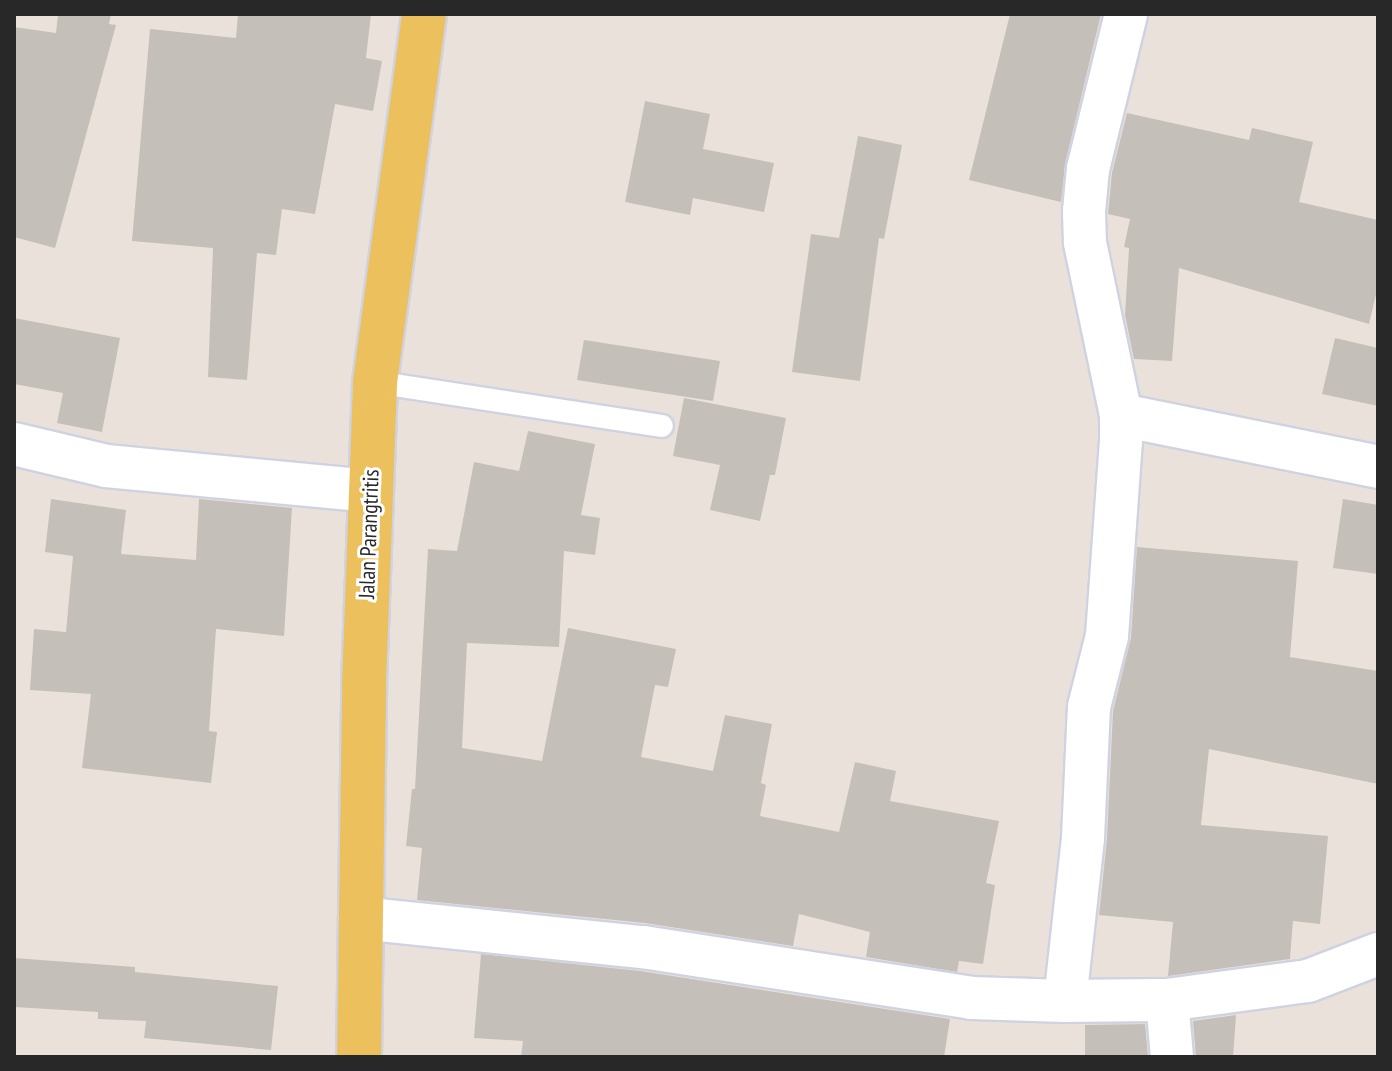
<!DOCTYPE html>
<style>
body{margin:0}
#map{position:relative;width:1392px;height:1071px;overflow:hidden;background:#eae2da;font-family:"PT Sans Narrow",sans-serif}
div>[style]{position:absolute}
.building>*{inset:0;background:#c5bfb9}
.roads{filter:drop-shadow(2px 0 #cfd3e1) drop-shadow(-2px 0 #cfd3e1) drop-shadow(0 2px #cfd3e1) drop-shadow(0 -2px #cfd3e1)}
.lane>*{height:22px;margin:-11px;padding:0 11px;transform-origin:11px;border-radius:11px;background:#fff}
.street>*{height:42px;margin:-21px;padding:0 21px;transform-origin:21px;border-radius:21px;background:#fff}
.primary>*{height:44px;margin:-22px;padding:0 22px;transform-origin:22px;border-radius:22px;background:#ecc15d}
span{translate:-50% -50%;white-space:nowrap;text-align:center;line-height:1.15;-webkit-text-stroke:6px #fff;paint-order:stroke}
.street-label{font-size:22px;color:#282828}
.frame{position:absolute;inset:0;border:16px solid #282828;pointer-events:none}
</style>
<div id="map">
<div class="building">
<i style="clip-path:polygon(58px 14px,111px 14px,109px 24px,116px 25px,55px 248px,14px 237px,14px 27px,56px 33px)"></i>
<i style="clip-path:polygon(238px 14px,371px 14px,366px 58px,382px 61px,373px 111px,335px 104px,315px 214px,282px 209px,276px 255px,257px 253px,247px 380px,208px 377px,213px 248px,132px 241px,150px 29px,236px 38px)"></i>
<i style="clip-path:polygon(1010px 14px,1101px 14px,1065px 164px,1061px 202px,969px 180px)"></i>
<i style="clip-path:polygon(645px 101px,710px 114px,703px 149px,774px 163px,764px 212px,693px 198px,690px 215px,625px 202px)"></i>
<i style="clip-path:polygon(1127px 113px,1249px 140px,1252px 128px,1313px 142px,1299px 202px,1378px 220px,1378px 286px,1369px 324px,1179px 268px,1172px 361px,1134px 359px,1125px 315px,1129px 248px,1124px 247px,1130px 219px,1108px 214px,1112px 173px)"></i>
<i style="clip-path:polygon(858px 136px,902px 145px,884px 239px,879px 238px,860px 381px,792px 372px,811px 234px,839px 238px)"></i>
<i style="clip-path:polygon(14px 318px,120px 338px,102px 432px,57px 423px,63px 393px,14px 384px)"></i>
<i style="clip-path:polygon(1335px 338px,1378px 348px,1378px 406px,1322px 394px)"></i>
<i style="clip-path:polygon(584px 340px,720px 361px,713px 401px,577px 380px)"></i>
<i style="clip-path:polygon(684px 398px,786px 418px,775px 475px,770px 475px,760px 521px,710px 510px,720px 465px,673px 456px)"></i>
<i style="clip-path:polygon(528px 431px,595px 444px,581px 515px,600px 518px,595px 555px,564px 551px,559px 647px,467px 643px,462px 748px,542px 761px,568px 628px,676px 649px,668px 687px,655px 685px,641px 757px,713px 771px,725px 715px,772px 724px,761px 783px,766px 785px,760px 816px,839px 832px,855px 762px,896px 771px,890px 801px,999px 821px,986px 883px,995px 885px,983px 964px,959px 961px,957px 972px,866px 957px,870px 932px,799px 914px,793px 946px,645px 923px,417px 900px,422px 848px,406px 846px,412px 789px,415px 789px,428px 549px,457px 551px,474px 462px,519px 471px)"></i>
<i style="clip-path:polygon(51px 499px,126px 510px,121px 554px,196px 560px,199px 499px,292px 508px,284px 636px,216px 629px,209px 731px,217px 732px,211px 783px,82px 768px,91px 694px,30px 690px,34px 629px,66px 632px,73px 556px,45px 552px)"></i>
<i style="clip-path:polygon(1343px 499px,1378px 505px,1378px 574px,1333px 568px)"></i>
<i style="clip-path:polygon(1137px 547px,1298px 561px,1290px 657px,1378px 671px,1378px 784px,1209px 749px,1201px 825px,1328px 836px,1320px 924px,1293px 921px,1290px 959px,1168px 976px,1173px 922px,1099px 915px,1107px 839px,1113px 711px,1131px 638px)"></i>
<i style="clip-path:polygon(481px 954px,640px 971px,950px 1019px,944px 1057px,521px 1057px,523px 1041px,474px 1038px)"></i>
<i style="clip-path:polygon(14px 958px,135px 967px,135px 972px,278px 986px,271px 1050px,144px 1038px,146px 1021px,98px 1019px,98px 1012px,14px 1007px)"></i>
<i style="clip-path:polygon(1236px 1015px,1233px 1057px,1196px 1057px,1193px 1021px)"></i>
<i style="clip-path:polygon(1145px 1024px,1148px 1057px,1085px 1057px,1085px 1025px)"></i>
</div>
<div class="roads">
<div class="lane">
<i style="left:375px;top:382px;width:290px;rotate:8.7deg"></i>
</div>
<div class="street">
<i style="left:1121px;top:415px;width:262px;rotate:11.4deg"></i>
<i style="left:14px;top:444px;width:95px;rotate:13.4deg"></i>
<i style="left:106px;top:466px;width:265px;rotate:5.4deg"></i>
<i style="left:360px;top:918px;width:284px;rotate:5.9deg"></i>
<i style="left:643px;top:947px;width:332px;rotate:8.8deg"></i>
<i style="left:971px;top:998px;width:94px;rotate:1.8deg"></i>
<i style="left:1065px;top:1001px;width:102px;rotate:-0.6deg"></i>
<i style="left:1167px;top:1000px;width:142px;rotate:-7.7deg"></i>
<i style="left:1308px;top:981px;width:75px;rotate:-21.1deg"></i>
<i style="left:1167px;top:1000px;width:57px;rotate:85deg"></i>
<i style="left:1065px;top:1001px;width:164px;rotate:-83.7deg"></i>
<i style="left:1083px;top:838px;width:131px;rotate:-87.4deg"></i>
<i style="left:1089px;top:707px;width:73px;rotate:-75.8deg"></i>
<i style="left:1107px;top:636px;width:196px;rotate:-85.9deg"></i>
<i style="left:1121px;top:441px;width:26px;rotate:-90deg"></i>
<i style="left:1121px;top:415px;width:177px;rotate:-101.8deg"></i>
<i style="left:1085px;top:242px;width:31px;rotate:-92deg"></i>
<i style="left:1084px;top:211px;width:42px;rotate:-84.6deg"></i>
<i style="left:1088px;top:169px;width:160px;rotate:-76.2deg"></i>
</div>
<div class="primary">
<i style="left:359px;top:1057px;width:373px;rotate:-89.2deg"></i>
<i style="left:364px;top:684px;width:302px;rotate:-87.9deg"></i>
<i style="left:375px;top:382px;width:371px;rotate:-82.4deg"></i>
</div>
</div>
<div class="street-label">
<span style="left:369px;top:534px;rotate:-88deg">Jalan Parangtritis</span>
</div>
<div class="frame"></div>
</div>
